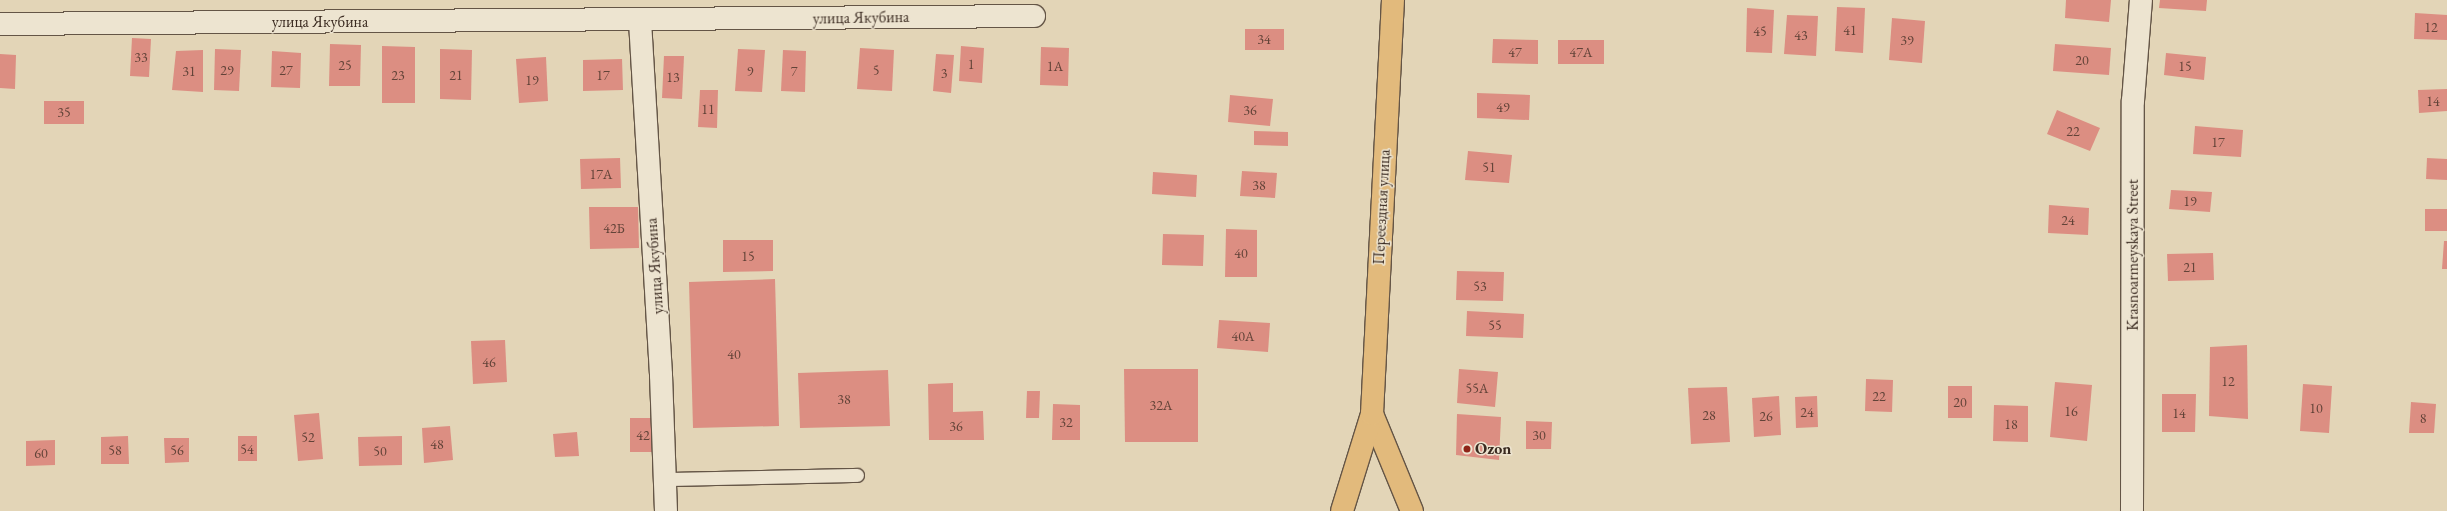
<!DOCTYPE html>
<meta charset="utf-8">
<style>
body{margin:0}
#map{position:relative;width:2447px;height:511px;overflow:hidden;background:#e3d5b7;font-family:"EB Garamond",serif}
div>[style]{position:absolute}
.building>*{inset:0;background:#dc8e82}
.roads{filter:drop-shadow(1px 0 #645546) drop-shadow(-1px 0 #645546) drop-shadow(0 1px #645546) drop-shadow(0 -1px #645546)}
.lane>*{height:13px;margin:-6.5px;padding:0 6.5px;transform-origin:6.5px;border-radius:6.5px;background:#ede4d0}
.street>*{height:22px;margin:-11px;padding:0 11px;transform-origin:11px;border-radius:11px;background:#ede4d0}
.primary>*{height:22px;margin:-11px;padding:0 11px;transform-origin:11px;border-radius:11px;background:#e2ba7c}
.dots>*{width:11px;height:11px;translate:-50% -50%;box-sizing:border-box;border:2px solid #ede4d0;border-radius:50%}
span{translate:-50% -50%;white-space:nowrap;text-align:center;line-height:1.15;-webkit-text-stroke:3px #ede4d0;paint-order:stroke}
.number-label{font-size:14px;color:#624338}
.number-label span{-webkit-text-stroke-width:0}
.street-label{font-size:16px;color:#3a2a20}
.poi-label{font-size:16px;color:#3a2a20;font-weight:700}
.left{translate:0 -50%;text-align:left}
</style>
<div id="map">
<div class="building">
<i style="clip-path:polygon(2066px 0,2111px 0,2109px 22px,2065px 18px)"></i>
<i style="clip-path:polygon(2160px 0,2207px 0,2206px 11px,2159px 8px)"></i>
<i style="clip-path:polygon(1837px 7px,1865px 8px,1863px 53px,1835px 51px)"></i>
<i style="clip-path:polygon(1747px 8px,1774px 10px,1772px 53px,1746px 52px)"></i>
<i style="clip-path:polygon(2415px 13px,2447px 15px,2447px 40px,2414px 39px)"></i>
<i style="clip-path:polygon(1787px 15px,1818px 16px,1816px 56px,1784px 54px)"></i>
<i style="clip-path:polygon(1892px 18px,1925px 21px,1922px 63px,1889px 60px)"></i>
<i style="clip-path:polygon(1245px 29px,1284px 29px,1284px 50px,1245px 50px)"></i>
<i style="clip-path:polygon(132px 38px,151px 39px,149px 77px,130px 76px)"></i>
<i style="clip-path:polygon(1493px 39px,1538px 40px,1538px 64px,1492px 63px)"></i>
<i style="clip-path:polygon(1558px 40px,1604px 40px,1604px 64px,1558px 64px)"></i>
<i style="clip-path:polygon(330px 44px,361px 45px,360px 86px,329px 86px)"></i>
<i style="clip-path:polygon(2055px 44px,2111px 48px,2109px 75px,2053px 71px)"></i>
<i style="clip-path:polygon(382px 46px,415px 47px,415px 103px,382px 103px)"></i>
<i style="clip-path:polygon(961px 46px,984px 48px,982px 83px,959px 81px)"></i>
<i style="clip-path:polygon(1041px 47px,1069px 48px,1068px 86px,1040px 85px)"></i>
<i style="clip-path:polygon(860px 48px,894px 50px,892px 91px,857px 89px)"></i>
<i style="clip-path:polygon(215px 49px,241px 50px,239px 91px,214px 90px)"></i>
<i style="clip-path:polygon(440px 49px,472px 50px,471px 100px,440px 99px)"></i>
<i style="clip-path:polygon(738px 49px,765px 50px,762px 92px,735px 91px)"></i>
<i style="clip-path:polygon(203px 50px,203px 92px,172px 90px,176px 51px)"></i>
<i style="clip-path:polygon(783px 50px,806px 51px,805px 92px,781px 91px)"></i>
<i style="clip-path:polygon(272px 51px,301px 53px,300px 88px,271px 87px)"></i>
<i style="clip-path:polygon(2166px 53px,2206px 57px,2204px 80px,2164px 75px)"></i>
<i style="clip-path:polygon(0 54px,16px 55px,15px 89px,0 88px)"></i>
<i style="clip-path:polygon(936px 54px,954px 55px,951px 93px,933px 91px)"></i>
<i style="clip-path:polygon(664px 56px,684px 56px,682px 99px,662px 98px)"></i>
<i style="clip-path:polygon(546px 57px,548px 101px,519px 103px,516px 59px)"></i>
<i style="clip-path:polygon(622px 59px,623px 90px,583px 91px,583px 60px)"></i>
<i style="clip-path:polygon(2447px 89px,2447px 111px,2419px 113px,2418px 90px)"></i>
<i style="clip-path:polygon(700px 90px,718px 90px,717px 128px,698px 127px)"></i>
<i style="clip-path:polygon(1477px 93px,1530px 95px,1529px 120px,1477px 118px)"></i>
<i style="clip-path:polygon(1230px 95px,1273px 99px,1270px 126px,1228px 122px)"></i>
<i style="clip-path:polygon(44px 101px,84px 101px,84px 124px,44px 124px)"></i>
<i style="clip-path:polygon(2057px 110px,2100px 128px,2090px 151px,2047px 134px)"></i>
<i style="clip-path:polygon(2195px 126px,2243px 130px,2241px 157px,2193px 154px)"></i>
<i style="clip-path:polygon(1254px 131px,1288px 132px,1288px 146px,1254px 145px)"></i>
<i style="clip-path:polygon(1468px 151px,1512px 155px,1509px 183px,1465px 180px)"></i>
<i style="clip-path:polygon(620px 158px,621px 188px,581px 189px,580px 159px)"></i>
<i style="clip-path:polygon(2427px 158px,2447px 159px,2447px 180px,2426px 179px)"></i>
<i style="clip-path:polygon(1242px 171px,1277px 173px,1275px 198px,1240px 196px)"></i>
<i style="clip-path:polygon(1153px 172px,1197px 175px,1196px 197px,1152px 194px)"></i>
<i style="clip-path:polygon(2171px 190px,2212px 192px,2210px 212px,2169px 209px)"></i>
<i style="clip-path:polygon(2049px 205px,2089px 208px,2088px 235px,2048px 233px)"></i>
<i style="clip-path:polygon(589px 207px,638px 207px,639px 248px,590px 249px)"></i>
<i style="clip-path:polygon(2425px 209px,2447px 209px,2447px 231px,2425px 231px)"></i>
<i style="clip-path:polygon(1226px 229px,1257px 230px,1257px 277px,1225px 277px)"></i>
<i style="clip-path:polygon(1163px 234px,1204px 235px,1203px 266px,1162px 265px)"></i>
<i style="clip-path:polygon(723px 240px,773px 240px,773px 271px,723px 272px)"></i>
<i style="clip-path:polygon(2444px 241px,2447px 241px,2447px 269px,2442px 269px)"></i>
<i style="clip-path:polygon(2213px 253px,2214px 280px,2168px 281px,2167px 254px)"></i>
<i style="clip-path:polygon(1457px 271px,1504px 272px,1503px 301px,1456px 300px)"></i>
<i style="clip-path:polygon(775px 279px,779px 426px,693px 428px,689px 282px)"></i>
<i style="clip-path:polygon(1467px 311px,1524px 314px,1523px 338px,1466px 336px)"></i>
<i style="clip-path:polygon(1219px 320px,1270px 323px,1268px 352px,1217px 348px)"></i>
<i style="clip-path:polygon(505px 340px,507px 382px,473px 384px,471px 341px)"></i>
<i style="clip-path:polygon(2247px 345px,2248px 419px,2209px 416px,2210px 347px)"></i>
<i style="clip-path:polygon(1124px 369px,1198px 369px,1198px 442px,1125px 442px)"></i>
<i style="clip-path:polygon(1459px 369px,1498px 372px,1495px 407px,1457px 403px)"></i>
<i style="clip-path:polygon(888px 370px,890px 426px,800px 428px,798px 373px)"></i>
<i style="clip-path:polygon(1866px 379px,1893px 380px,1892px 412px,1865px 411px)"></i>
<i style="clip-path:polygon(2055px 382px,2092px 385px,2087px 441px,2050px 437px)"></i>
<i style="clip-path:polygon(953px 383px,953px 412px,983px 411px,984px 440px,929px 440px,928px 384px)"></i>
<i style="clip-path:polygon(2303px 384px,2332px 386px,2329px 433px,2300px 431px)"></i>
<i style="clip-path:polygon(1948px 386px,1972px 386px,1972px 418px,1948px 418px)"></i>
<i style="clip-path:polygon(1727px 387px,1730px 442px,1691px 444px,1688px 388px)"></i>
<i style="clip-path:polygon(1027px 391px,1040px 391px,1039px 418px,1026px 418px)"></i>
<i style="clip-path:polygon(2162px 394px,2196px 394px,2195px 432px,2162px 432px)"></i>
<i style="clip-path:polygon(1779px 396px,1781px 435px,1754px 437px,1752px 398px)"></i>
<i style="clip-path:polygon(1817px 396px,1818px 427px,1796px 428px,1795px 397px)"></i>
<i style="clip-path:polygon(2411px 402px,2436px 404px,2434px 433px,2409px 433px)"></i>
<i style="clip-path:polygon(1053px 404px,1080px 405px,1080px 440px,1052px 440px)"></i>
<i style="clip-path:polygon(1994px 405px,2028px 406px,2028px 442px,1993px 441px)"></i>
<i style="clip-path:polygon(319px 413px,323px 459px,298px 461px,294px 415px)"></i>
<i style="clip-path:polygon(1457px 414px,1501px 417px,1499px 460px,1456px 455px)"></i>
<i style="clip-path:polygon(630px 418px,657px 418px,657px 452px,630px 452px)"></i>
<i style="clip-path:polygon(1526px 421px,1552px 422px,1551px 449px,1526px 449px)"></i>
<i style="clip-path:polygon(450px 426px,453px 460px,424px 463px,422px 428px)"></i>
<i style="clip-path:polygon(577px 432px,579px 456px,555px 457px,553px 434px)"></i>
<i style="clip-path:polygon(128px 436px,129px 464px,101px 464px,101px 437px)"></i>
<i style="clip-path:polygon(238px 436px,257px 436px,257px 461px,238px 461px)"></i>
<i style="clip-path:polygon(402px 436px,402px 465px,359px 466px,358px 437px)"></i>
<i style="clip-path:polygon(164px 438px,189px 438px,189px 462px,165px 463px)"></i>
<i style="clip-path:polygon(55px 440px,55px 465px,26px 466px,26px 441px)"></i>
</div>
<div class="roads">
<div class="lane">
<i style="left:665px;top:479px;width:192px;rotate:-1.2deg"></i>
</div>
<div class="street">
<i style="left:640px;top:21px;width:355px;rotate:86.6deg"></i>
<i style="left:661px;top:375px;width:136px;rotate:87.9deg"></i>
<i style="left:0;top:24px;width:1034px;rotate:-0.44deg"></i>
<i style="left:2132px;top:511px;width:410px;rotate:-89.9deg"></i>
<i style="left:2133px;top:101px;width:101px;rotate:-85.5deg"></i>
</div>
<div class="primary">
<i style="left:1372px;top:414px;width:105px;rotate:67.6deg"></i>
<i style="left:1342px;top:511px;width:102px;rotate:-72.8deg"></i>
<i style="left:1372px;top:414px;width:415px;rotate:-87.1deg"></i>
</div>
</div>
<div class="dots">
<i style="left:1467px;top:449px;background:#8f2418"></i>
</div>
<div class="number-label">
<span style="left:2431px;top:27px">12</span>
<span style="left:1850px;top:30px">41</span>
<span style="left:1760px;top:31px">45</span>
<span style="left:1801px;top:35px">43</span>
<span style="left:1264px;top:39px">34</span>
<span style="left:1907px;top:40px">39</span>
<span style="left:1515px;top:52px">47</span>
<span style="left:1581px;top:52px">47А</span>
<span style="left:141px;top:57px">33</span>
<span style="left:2082px;top:60px">20</span>
<span style="left:971px;top:64px">1</span>
<span style="left:345px;top:65px">25</span>
<span style="left:1055px;top:66px">1А</span>
<span style="left:2185px;top:66px">15</span>
<span style="left:227px;top:70px">29</span>
<span style="left:286px;top:70px">27</span>
<span style="left:876px;top:70px">5</span>
<span style="left:189px;top:71px">31</span>
<span style="left:750px;top:71px">9</span>
<span style="left:794px;top:71px">7</span>
<span style="left:944px;top:73px">3</span>
<span style="left:398px;top:75px">23</span>
<span style="left:456px;top:75px">21</span>
<span style="left:603px;top:75px">17</span>
<span style="left:673px;top:77px">13</span>
<span style="left:532px;top:80px">19</span>
<span style="left:2433px;top:101px">14</span>
<span style="left:1503px;top:107px">49</span>
<span style="left:708px;top:109px">11</span>
<span style="left:1250px;top:110px">36</span>
<span style="left:64px;top:112px">35</span>
<span style="left:2073px;top:131px">22</span>
<span style="left:2218px;top:142px">17</span>
<span style="left:1489px;top:167px">51</span>
<span style="left:601px;top:174px">17А</span>
<span style="left:1259px;top:185px">38</span>
<span style="left:2190px;top:201px">19</span>
<span style="left:2068px;top:220px">24</span>
<span style="left:614px;top:228px">42Б</span>
<span style="left:1241px;top:253px">40</span>
<span style="left:748px;top:256px">15</span>
<span style="left:2190px;top:267px">21</span>
<span style="left:1480px;top:286px">53</span>
<span style="left:1495px;top:325px">55</span>
<span style="left:1243px;top:336px">40А</span>
<span style="left:734px;top:354px">40</span>
<span style="left:489px;top:362px">46</span>
<span style="left:2228px;top:381px">12</span>
<span style="left:1477px;top:388px">55А</span>
<span style="left:1879px;top:396px">22</span>
<span style="left:844px;top:399px">38</span>
<span style="left:1960px;top:402px">20</span>
<span style="left:1161px;top:405px">32А</span>
<span style="left:2316px;top:408px">10</span>
<span style="left:2071px;top:411px">16</span>
<span style="left:1807px;top:412px">24</span>
<span style="left:2179px;top:413px">14</span>
<span style="left:1709px;top:415px">28</span>
<span style="left:1766px;top:416px">26</span>
<span style="left:2423px;top:418px">8</span>
<span style="left:1066px;top:422px">32</span>
<span style="left:2011px;top:424px">18</span>
<span style="left:956px;top:426px">36</span>
<span style="left:643px;top:435px">42</span>
<span style="left:1539px;top:435px">30</span>
<span style="left:308px;top:437px">52</span>
<span style="left:437px;top:444px">48</span>
<span style="left:247px;top:449px">54</span>
<span style="left:115px;top:450px">58</span>
<span style="left:177px;top:450px">56</span>
<span style="left:380px;top:451px">50</span>
<span style="left:41px;top:453px">60</span>
</div>
<div class="street-label">
<span style="left:861px;top:18px;rotate:-1deg">улица Якубина</span>
<span style="left:320px;top:22px">улица Якубина</span>
<span style="left:1382px;top:207px;rotate:-87deg">Переездная улица</span>
<span style="left:2133px;top:255px;rotate:-90deg">Krasnoarmeyskaya Street</span>
<span style="left:655px;top:266px;rotate:-94deg">улица Якубина</span>
</div>
<div class="poi-label">
<span class="left" style="left:1475px;top:449px">Ozon</span>
</div>
</div>
